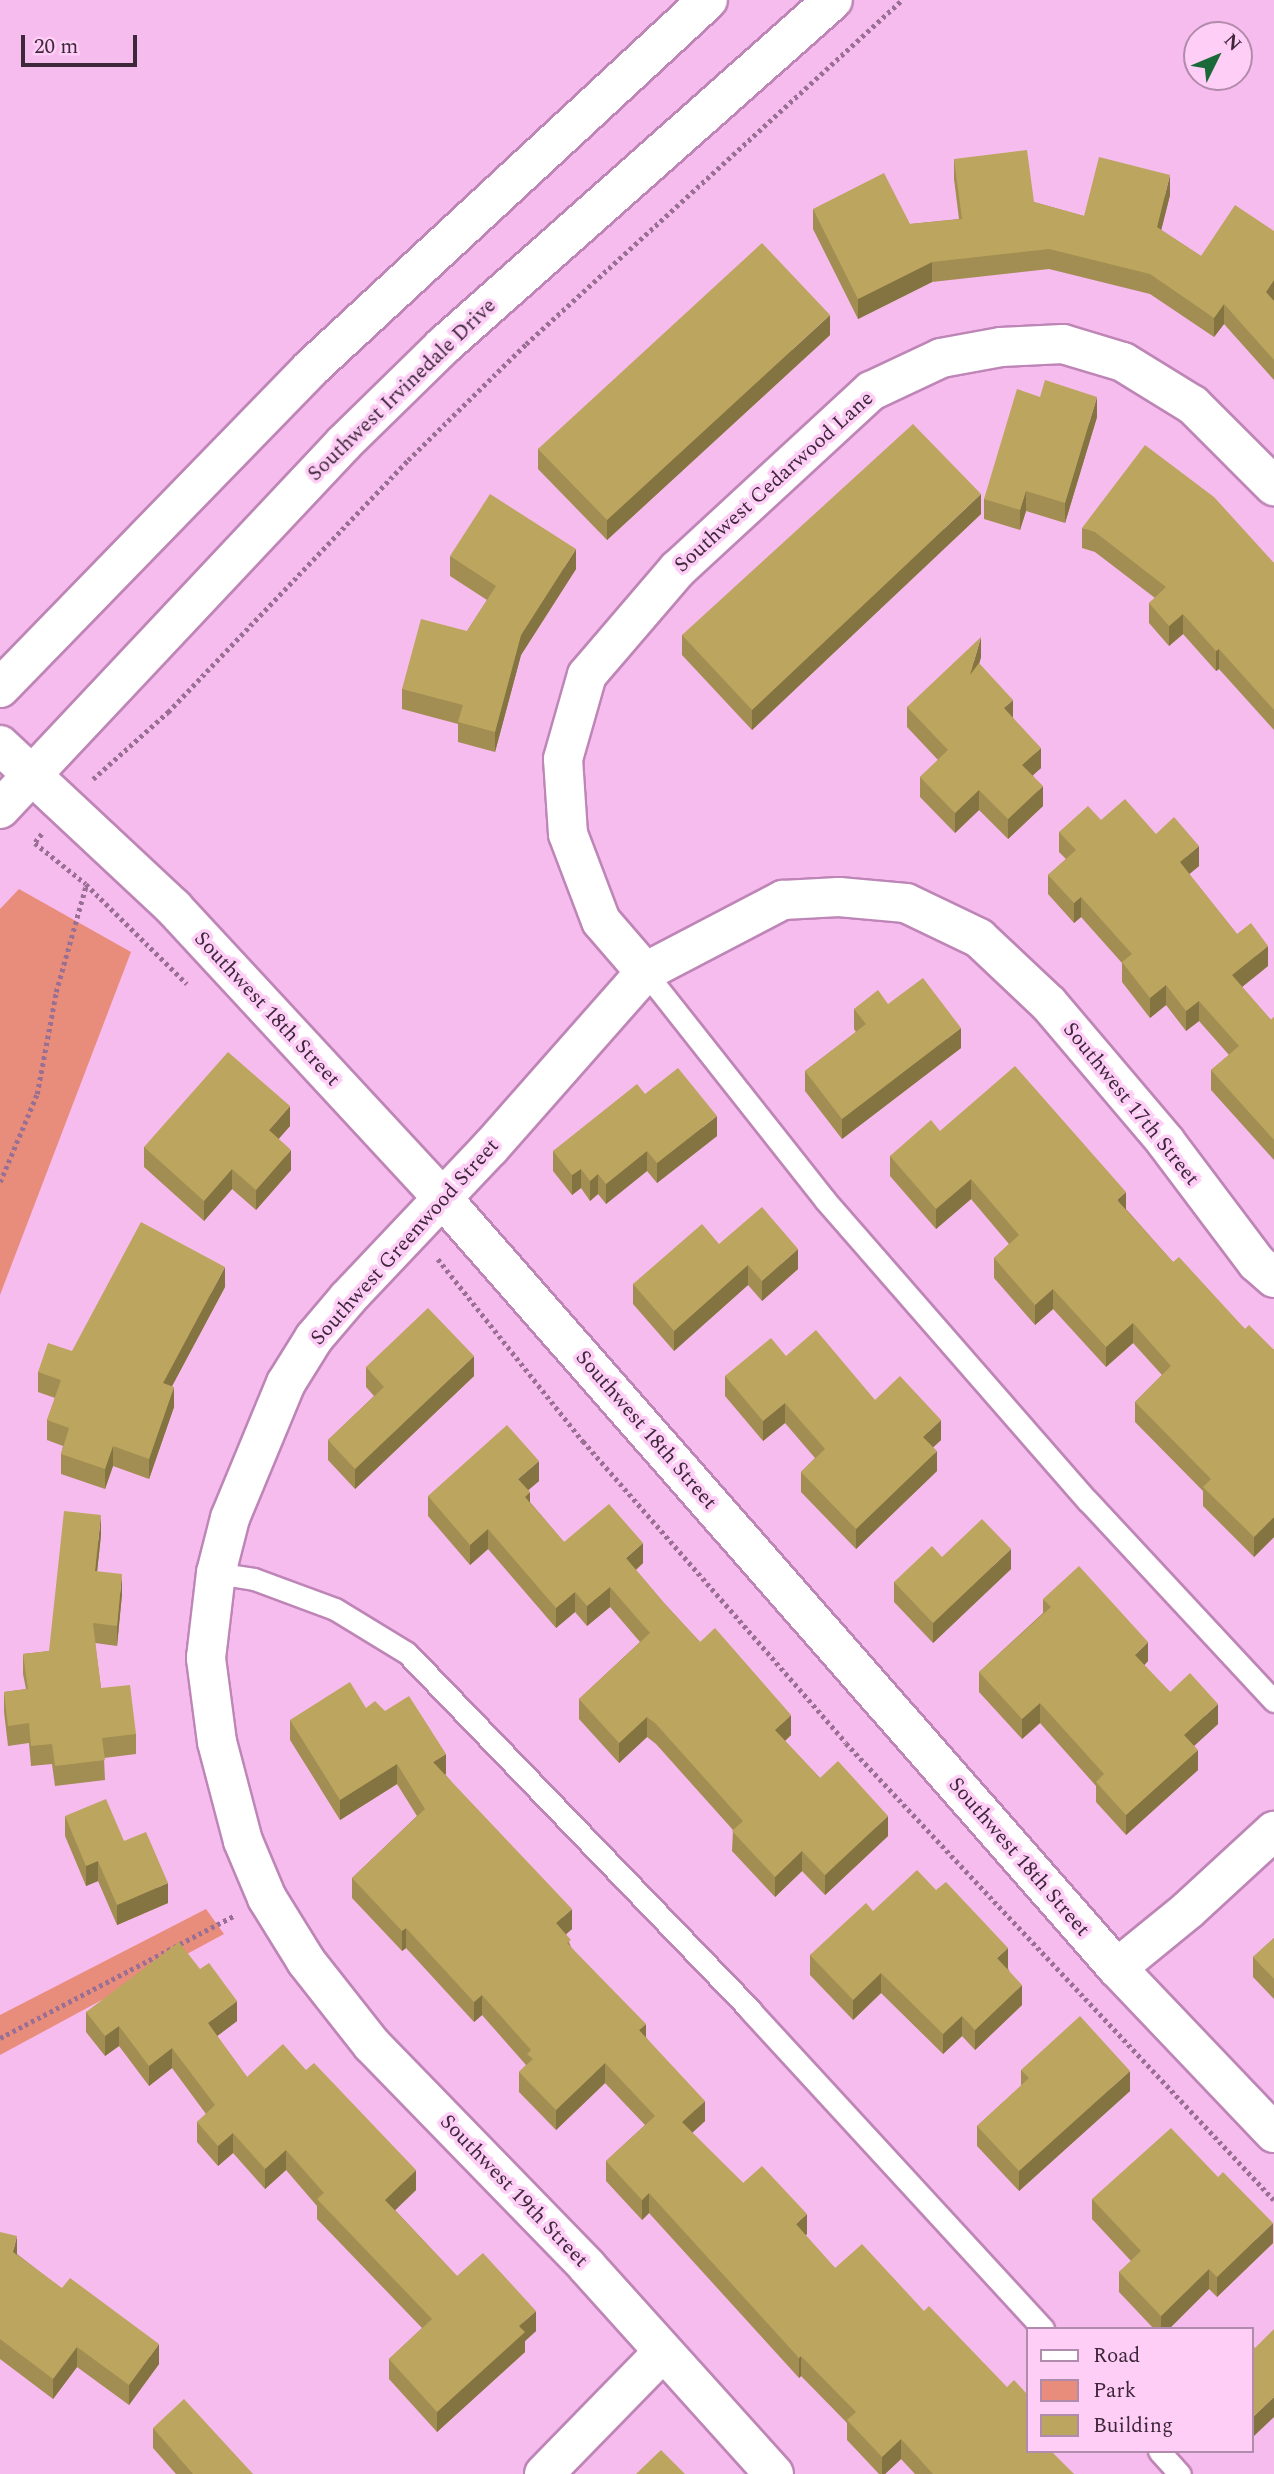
<!DOCTYPE html>
<style>
body{margin:0}
#map{position:relative;width:1274px;height:2474px;overflow:hidden;background:#f7bcee;font-family:Spectral,serif}
div>[style]{position:absolute}
.green>*{inset:0;background:#e88d7b}
.path>*{height:4.5px;margin-top:-2.25px;transform-origin:0;background:repeating-linear-gradient(90deg,#997093 0 3.5px,transparent 0 7px)}
.roads{filter:drop-shadow(2px 0 #be86b6) drop-shadow(-2px 0 #be86b6) drop-shadow(0 2px #be86b6) drop-shadow(0 -2px #be86b6)}
.lane>*{height:21px;margin:-10.5px;padding:0 10.5px;transform-origin:10.5px;border-radius:10.5px;background:#fff}
.street>*{height:38px;margin:-19px;padding:0 19px;transform-origin:19px;border-radius:19px;background:#fff}
.secondary>*{height:38px;margin:-19px;padding:0 19px;transform-origin:19px;border-radius:19px;background:#fff}
.wall>*{inset:0;background:#a28e52}
.shaded-wall>*{inset:0;background:#847442}
.building>*{inset:0;background:#bca55f}
span{translate:-50% -50%;white-space:nowrap;text-align:center;line-height:1.15;-webkit-text-stroke:7px #fecef6;paint-order:stroke}
.street-label{font-size:21px;color:#3e273b}
.legend{position:absolute;left:1026px;top:2327px;width:228px;height:126px;box-sizing:border-box;background:#fecef6;border:2px solid #b18bab;margin:0;padding:9px 12px;list-style:none;font-size:21px;color:#3e273b}
.legend li{display:flex;align-items:center;gap:14px;height:35px}
.legend b{width:35px;border:2px solid #b18bab}
.north{position:absolute;left:1183px;top:21px;width:70px;height:70px;box-sizing:border-box;background:#fecef6;border:2px solid #b18bab;border-radius:50%;rotate:47deg;font-size:19px;font-weight:700;line-height:28px;text-align:center;color:#3e273b}
.north::after{content:'';display:block;margin:auto;width:24px;height:32px;background:#1a6938;clip-path:polygon(50% 0,100% 100%,50% 72%,0 100%)}
.scale{position:absolute;left:21px;top:35px;width:116px;height:32px;box-sizing:border-box;border:4px solid #3e273b;border-top:0;padding-left:9px;font-size:21px;line-height:24px;white-space:nowrap;color:#3e273b;-webkit-text-stroke:5px #fecef6;paint-order:stroke}
</style>
<div id="map">
<div class="green">
<i style="clip-path:polygon(19px 889px,131px 952px,0 1295px,0 909px)"></i>
<i style="clip-path:polygon(206px 1909px,224px 1934px,0 2055px,0 2015px)"></i>
</div>
<div class="path">
<i style="left:93px;top:779px;width:101px;rotate:-41.8deg"></i>
<i style="left:168px;top:712px;width:348px;rotate:-46.4deg"></i>
<i style="left:408px;top:460px;width:165px;rotate:-44.5deg"></i>
<i style="left:526px;top:344px;width:510px;rotate:-42.46deg"></i>
<i style="left:42px;top:834px;width:11px;rotate:128deg"></i>
<i style="left:35px;top:843px;width:65px;rotate:38.8deg"></i>
<i style="left:86px;top:884px;width:142px;rotate:44.7deg"></i>
<i style="left:0;top:1182px;width:95px;rotate:-67.2deg"></i>
<i style="left:37px;top:1094px;width:104px;rotate:-79.4deg"></i>
<i style="left:56px;top:992px;width:111px;rotate:-74.3deg"></i>
<i style="left:438px;top:1259px;width:233px;rotate:51.5deg"></i>
<i style="left:583px;top:1441px;width:400px;rotate:48.9deg"></i>
<i style="left:846px;top:1743px;width:626px;rotate:46.88deg"></i>
<i style="left:0;top:2038px;width:265px;rotate:-27.6deg"></i>
</div>
<div class="roads">
<div class="lane">
<i style="left:645px;top:972px;width:290px;rotate:51.7deg"></i>
<i style="left:825px;top:1200px;width:400px;rotate:48.9deg"></i>
<i style="left:1088px;top:1501px;width:273px;rotate:47.1deg"></i>
<i style="left:216px;top:1573px;width:38px;rotate:9deg"></i>
<i style="left:254px;top:1579px;width:86px;rotate:20.3deg"></i>
<i style="left:335px;top:1609px;width:84px;rotate:31.4deg"></i>
<i style="left:407px;top:1653px;width:495px;rotate:46.1deg"></i>
<i style="left:750px;top:2010px;width:433px;rotate:47.4deg"></i>
<i style="left:1159px;top:2451px;width:31px;rotate:48deg"></i>
</div>
<div class="street">
<i style="left:0;top:745px;width:238px;rotate:43.1deg"></i>
<i style="left:174px;top:908px;width:396px;rotate:47.2deg"></i>
<i style="left:443px;top:1199px;width:1023px;rotate:48.77deg"></i>
<i style="left:1117px;top:1968px;width:228px;rotate:46.4deg"></i>
<i style="left:645px;top:972px;width:67px;rotate:-130.8deg"></i>
<i style="left:601px;top:921px;width:93px;rotate:-110.8deg"></i>
<i style="left:568px;top:834px;width:75px;rotate:-93.8deg"></i>
<i style="left:563px;top:759px;width:87px;rotate:-74.1deg"></i>
<i style="left:587px;top:675px;width:140px;rotate:-49.4deg"></i>
<i style="left:678px;top:569px;width:263px;rotate:-42.7deg"></i>
<i style="left:871px;top:391px;width:77px;rotate:-25.2deg"></i>
<i style="left:941px;top:358px;width:61px;rotate:-10.4deg"></i>
<i style="left:1001px;top:347px;width:62px;rotate:-2.8deg"></i>
<i style="left:1063px;top:344px;width:63px;rotate:16.7deg"></i>
<i style="left:1123px;top:362px;width:82px;rotate:31.6deg"></i>
<i style="left:1193px;top:405px;width:115px;rotate:45deg"></i>
<i style="left:1117px;top:1968px;width:92px;rotate:-39.2deg"></i>
<i style="left:1188px;top:1910px;width:117px;rotate:-42.6deg"></i>
<i style="left:544px;top:2474px;width:170px;rotate:-45.7deg"></i>
<i style="left:774px;top:2474px;width:280px;rotate:-132deg"></i>
<i style="left:587px;top:2266px;width:308px;rotate:-134.2deg"></i>
<i style="left:372px;top:2045px;width:107px;rotate:-128.2deg"></i>
<i style="left:306px;top:1961px;width:74px;rotate:-121.8deg"></i>
<i style="left:267px;top:1898px;width:62px;rotate:-112.8deg"></i>
<i style="left:243px;top:1841px;width:102px;rotate:-104.7deg"></i>
<i style="left:217px;top:1742px;width:85px;rotate:-97.5deg"></i>
<i style="left:206px;top:1658px;width:86px;rotate:-83.3deg"></i>
<i style="left:216px;top:1573px;width:57px;rotate:-75.7deg"></i>
<i style="left:230px;top:1518px;width:146px;rotate:-67.5deg"></i>
<i style="left:286px;top:1383px;width:53px;rotate:-58.1deg"></i>
<i style="left:314px;top:1338px;width:52px;rotate:-49.6deg"></i>
<i style="left:348px;top:1298px;width:207px;rotate:-46.6deg"></i>
<i style="left:490px;top:1148px;width:235px;rotate:-48.6deg"></i>
<i style="left:645px;top:972px;width:156px;rotate:-27.6deg"></i>
<i style="left:783px;top:900px;width:56px;rotate:-3.1deg"></i>
<i style="left:839px;top:897px;width:67px;rotate:5.1deg"></i>
<i style="left:906px;top:903px;width:81px;rotate:25.6deg"></i>
<i style="left:979px;top:938px;width:96px;rotate:43.3deg"></i>
<i style="left:1049px;top:1004px;width:180px;rotate:49.7deg"></i>
<i style="left:1165px;top:1141px;width:153px;rotate:53deg"></i>
<i style="left:1257px;top:1263px;width:23px;rotate:41deg"></i>
</div>
<div class="secondary">
<i style="left:0;top:688px;width:446px;rotate:-45.8deg"></i>
<i style="left:311px;top:368px;width:541px;rotate:-42.83deg"></i>
<i style="left:0;top:809px;width:502px;rotate:-46.77deg"></i>
<i style="left:344px;top:443px;width:139px;rotate:-44.4deg"></i>
<i style="left:443px;top:346px;width:521px;rotate:-41.58deg"></i>
</div>
</div>
<div class="wall">
<i style="clip-path:polygon(954px 159px,1034px 202px,1084px 216px,1170px 195px,1161px 230px,1201px 256px,1274px 231px,1274px 380px,1224px 324px,1214px 337px,1150px 294px,1049px 269px,932px 282px,858px 319px,813px 229px,813px 209px,910px 224px,959px 219px,954px 179px)"></i>
<i style="clip-path:polygon(830px 335px,607px 540px,538px 469px,538px 449px)"></i>
<i style="clip-path:polygon(1097px 417px,1065px 523px,1026px 511px,1020px 530px,984px 519px,984px 499px)"></i>
<i style="clip-path:polygon(981px 514px,752px 730px,682px 655px,682px 635px)"></i>
<i style="clip-path:polygon(1082px 528px,1274px 563px,1274px 730px,1219px 669px,1216px 671px,1183px 634px,1169px 646px,1149px 623px,1149px 603px,1155px 598px,1095px 552px,1082px 548px)"></i>
<i style="clip-path:polygon(450px 556px,576px 569px,521px 655px,495px 752px,458px 742px,458px 724px,402px 709px,402px 689px,467px 631px,487px 600px,450px 576px)"></i>
<i style="clip-path:polygon(981px 657px,979px 664px,1013px 718px,1041px 768px,1033px 775px,1043px 806px,1008px 839px,979px 810px,955px 833px,920px 797px,920px 777px,938px 760px,907px 727px,907px 707px)"></i>
<i style="clip-path:polygon(1101px 820px,1156px 834px,1199px 866px,1189px 874px,1237px 934px,1268px 966px,1242px 987px,1271px 1020px,1274px 1017px,1274px 1160px,1211px 1090px,1211px 1070px,1229px 1055px,1199px 1021px,1186px 1031px,1166px 1005px,1150px 1018px,1122px 982px,1122px 963px,1081px 917px,1074px 923px,1048px 894px,1048px 875px,1066px 859px,1059px 852px,1059px 832px)"></i>
<i style="clip-path:polygon(888px 1004px,961px 1048px,842px 1139px,805px 1091px,805px 1071px,856px 1032px,854px 1029px,854px 1009px)"></i>
<i style="clip-path:polygon(645px 1094px,717px 1136px,657px 1183px,647px 1171px,606px 1204px,598px 1194px,590px 1201px,581px 1188px,572px 1195px,553px 1171px,553px 1151px)"></i>
<i style="clip-path:polygon(290px 1126px,278px 1139px,291px 1170px,256px 1210px,232px 1189px,204px 1221px,144px 1167px,144px 1147px)"></i>
<i style="clip-path:polygon(940px 1131px,1126px 1209px,1173px 1262px,1245px 1329px,1274px 1350px,1274px 1537px,1254px 1557px,1203px 1506px,1203px 1491px,1135px 1422px,1135px 1402px,1162px 1375px,1133px 1343px,1106px 1367px,1053px 1309px,1035px 1325px,994px 1278px,994px 1258px,1009px 1244px,971px 1199px,936px 1229px,890px 1176px,890px 1156px)"></i>
<i style="clip-path:polygon(719px 1244px,798px 1269px,762px 1301px,748px 1285px,674px 1351px,633px 1304px,633px 1284px)"></i>
<i style="clip-path:polygon(225px 1287px,172px 1386px,174px 1407px,149px 1479px,113px 1466px,105px 1489px,61px 1474px,61px 1454px,63px 1446px,47px 1440px,47px 1420px,55px 1398px,38px 1392px,38px 1372px,72px 1351px)"></i>
<i style="clip-path:polygon(786px 1356px,875px 1400px,941px 1440px,933px 1447px,937px 1471px,856px 1549px,801px 1492px,801px 1472px,815px 1458px,785px 1423px,763px 1441px,725px 1396px,725px 1376px)"></i>
<i style="clip-path:polygon(366px 1367px,474px 1376px,355px 1489px,328px 1460px,328px 1440px,374px 1396px,366px 1387px)"></i>
<i style="clip-path:polygon(539px 1481px,528px 1490px,530px 1502px,564px 1542px,643px 1563px,636px 1570px,664px 1603px,700px 1642px,791px 1735px,785px 1741px,820px 1778px,888px 1836px,825px 1895px,802px 1871px,775px 1897px,732px 1851px,733px 1830px,656px 1744px,647px 1737px,619px 1763px,579px 1719px,579px 1699px,640px 1642px,610px 1607px,587px 1626px,575px 1612px,556px 1628px,488px 1549px,470px 1565px,428px 1516px,428px 1496px)"></i>
<i style="clip-path:polygon(101px 1535px,97px 1572px,122px 1594px,117px 1646px,95px 1643px,101px 1688px,136px 1734px,136px 1754px,104px 1758px,105px 1780px,55px 1786px,52px 1764px,31px 1766px,29px 1743px,8px 1746px,4px 1712px,4px 1692px,26px 1689px,23px 1674px,23px 1654px,49px 1651px)"></i>
<i style="clip-path:polygon(942px 1557px,1011px 1569px,933px 1643px,894px 1602px,894px 1582px)"></i>
<i style="clip-path:polygon(1043px 1599px,1148px 1661px,1144px 1665px,1170px 1692px,1218px 1724px,1194px 1746px,1198px 1770px,1126px 1835px,1096px 1802px,1096px 1786px,1040px 1723px,1022px 1739px,979px 1692px,979px 1672px,1043px 1613px)"></i>
<i style="clip-path:polygon(366px 1708px,446px 1774px,445px 1774px,572px 1929px,566px 1934px,571px 1947px,646px 2037px,705px 2121px,692px 2133px,743px 2183px,807px 2234px,805px 2235px,835px 2268px,1027px 2451px,1074px 2474px,915px 2474px,901px 2459px,885px 2474px,879px 2474px,847px 2440px,847px 2423px,801px 2376px,799px 2378px,649px 2213px,642px 2220px,606px 2181px,606px 2161px,645px 2125px,605px 2083px,556px 2130px,519px 2092px,519px 2072px,526px 2065px,482px 2015px,474px 2022px,406px 1948px,402px 1951px,352px 1898px,352px 1878px,417px 1816px,397px 1784px,340px 1820px,290px 1740px,290px 1720px)"></i>
<i style="clip-path:polygon(65px 1816px,124px 1841px,168px 1903px,117px 1925px,98px 1881px,86px 1886px,65px 1836px)"></i>
<i style="clip-path:polygon(873px 1911px,1008px 1968px,1022px 2005px,975px 2050px,962px 2036px,943px 2054px,881px 1993px,853px 2020px,810px 1975px,810px 1955px)"></i>
<i style="clip-path:polygon(1274px 1938px,1274px 1999px,1253px 1977px,1253px 1957px)"></i>
<i style="clip-path:polygon(86px 2012px,237px 2021px,217px 2036px,247px 2077px,416px 2190px,395px 2210px,457px 2276px,536px 2331px,525px 2341px,525px 2352px,437px 2432px,389px 2379px,389px 2359px,422px 2328px,317px 2219px,317px 2206px,286px 2170px,265px 2189px,233px 2153px,218px 2166px,197px 2142px,197px 2122px,206px 2114px,172px 2068px,149px 2086px,119px 2046px,105px 2056px,86px 2032px)"></i>
<i style="clip-path:polygon(1021px 2070px,1130px 2091px,1019px 2191px,977px 2146px,977px 2126px,1021px 2086px)"></i>
<i style="clip-path:polygon(1092px 2199px,1273px 2243px,1217px 2297px,1209px 2289px,1169px 2329px,1154px 2329px,1119px 2292px,1119px 2272px,1131px 2261px,1092px 2219px)"></i>
<i style="clip-path:polygon(0 2232px,17px 2254px,159px 2364px,129px 2405px,77px 2367px,53px 2399px,0 2359px)"></i>
<i style="clip-path:polygon(1251px 2344px,1255px 2348px,1254px 2436px,1251px 2433px)"></i>
<i style="clip-path:polygon(153px 2428px,253px 2474px,176px 2474px,153px 2448px)"></i>
</div>
<div class="shaded-wall">
<i style="clip-path:polygon(1170px 175px,1170px 195px,1157px 247px,1157px 227px)"></i>
<i style="clip-path:polygon(932px 262px,932px 282px,858px 319px,858px 299px)"></i>
<i style="clip-path:polygon(1274px 280px,1274px 300px,1266px 312px,1266px 292px)"></i>
<i style="clip-path:polygon(1224px 304px,1224px 324px,1214px 337px,1214px 318px)"></i>
<i style="clip-path:polygon(830px 315px,830px 335px,607px 540px,607px 520px)"></i>
<i style="clip-path:polygon(1097px 397px,1097px 417px,1065px 523px,1065px 503px)"></i>
<i style="clip-path:polygon(1026px 491px,1026px 511px,1020px 530px,1020px 510px)"></i>
<i style="clip-path:polygon(981px 494px,981px 514px,752px 730px,752px 710px)"></i>
<i style="clip-path:polygon(576px 549px,576px 569px,521px 655px,495px 752px,495px 732px,521px 635px)"></i>
<i style="clip-path:polygon(1183px 614px,1183px 634px,1169px 646px,1169px 626px)"></i>
<i style="clip-path:polygon(981px 637px,981px 657px,970px 695px,970px 675px)"></i>
<i style="clip-path:polygon(1219px 649px,1219px 669px,1216px 671px,1216px 651px)"></i>
<i style="clip-path:polygon(1013px 700px,1013px 720px,1004px 708px)"></i>
<i style="clip-path:polygon(1041px 748px,1041px 768px,1022px 785px,1022px 765px)"></i>
<i style="clip-path:polygon(1043px 786px,1043px 806px,1008px 839px,1008px 819px)"></i>
<i style="clip-path:polygon(979px 790px,979px 810px,955px 833px,955px 813px)"></i>
<i style="clip-path:polygon(1199px 846px,1199px 866px,1180px 882px,1180px 862px)"></i>
<i style="clip-path:polygon(1081px 897px,1081px 917px,1074px 923px,1074px 903px)"></i>
<i style="clip-path:polygon(1268px 946px,1268px 966px,1232px 995px,1232px 975px)"></i>
<i style="clip-path:polygon(1166px 985px,1166px 1005px,1150px 1018px,1150px 998px)"></i>
<i style="clip-path:polygon(1199px 1001px,1199px 1021px,1186px 1031px,1186px 1011px)"></i>
<i style="clip-path:polygon(961px 1028px,961px 1048px,842px 1139px,842px 1119px)"></i>
<i style="clip-path:polygon(290px 1106px,290px 1126px,269px 1150px,269px 1130px)"></i>
<i style="clip-path:polygon(717px 1116px,717px 1136px,657px 1183px,657px 1163px)"></i>
<i style="clip-path:polygon(291px 1150px,291px 1170px,256px 1210px,256px 1190px)"></i>
<i style="clip-path:polygon(647px 1151px,647px 1171px,606px 1204px,606px 1184px)"></i>
<i style="clip-path:polygon(232px 1169px,232px 1189px,204px 1221px,204px 1201px)"></i>
<i style="clip-path:polygon(581px 1169px,581px 1188px,572px 1195px,572px 1175px)"></i>
<i style="clip-path:polygon(598px 1174px,598px 1194px,590px 1201px,590px 1181px)"></i>
<i style="clip-path:polygon(971px 1179px,971px 1199px,936px 1229px,936px 1209px)"></i>
<i style="clip-path:polygon(1126px 1192px,1126px 1212px,1117px 1200px)"></i>
<i style="clip-path:polygon(798px 1249px,798px 1269px,762px 1301px,762px 1281px)"></i>
<i style="clip-path:polygon(748px 1265px,748px 1285px,674px 1351px,674px 1331px)"></i>
<i style="clip-path:polygon(225px 1267px,225px 1287px,163px 1403px,163px 1383px)"></i>
<i style="clip-path:polygon(1053px 1289px,1053px 1309px,1035px 1325px,1035px 1305px)"></i>
<i style="clip-path:polygon(1133px 1323px,1133px 1343px,1106px 1367px,1106px 1347px)"></i>
<i style="clip-path:polygon(474px 1356px,474px 1376px,355px 1489px,355px 1469px)"></i>
<i style="clip-path:polygon(174px 1387px,174px 1407px,149px 1479px,149px 1459px)"></i>
<i style="clip-path:polygon(785px 1403px,785px 1423px,763px 1441px,763px 1421px)"></i>
<i style="clip-path:polygon(941px 1420px,941px 1440px,923px 1457px,923px 1437px)"></i>
<i style="clip-path:polygon(113px 1446px,113px 1466px,105px 1489px,105px 1469px)"></i>
<i style="clip-path:polygon(937px 1451px,937px 1471px,856px 1549px,856px 1529px)"></i>
<i style="clip-path:polygon(539px 1461px,539px 1481px,518px 1499px,518px 1479px)"></i>
<i style="clip-path:polygon(530px 1492px,530px 1512px,525px 1497px)"></i>
<i style="clip-path:polygon(101px 1515px,101px 1535px,95px 1591px,95px 1571px)"></i>
<i style="clip-path:polygon(1274px 1517px,1274px 1537px,1254px 1557px,1254px 1537px)"></i>
<i style="clip-path:polygon(488px 1529px,488px 1549px,470px 1565px,470px 1545px)"></i>
<i style="clip-path:polygon(643px 1543px,643px 1563px,626px 1578px,626px 1558px)"></i>
<i style="clip-path:polygon(1011px 1549px,1011px 1569px,933px 1643px,933px 1623px)"></i>
<i style="clip-path:polygon(122px 1574px,122px 1594px,117px 1646px,117px 1626px)"></i>
<i style="clip-path:polygon(610px 1587px,610px 1607px,587px 1626px,587px 1606px)"></i>
<i style="clip-path:polygon(575px 1592px,575px 1612px,556px 1628px,556px 1608px)"></i>
<i style="clip-path:polygon(1148px 1642px,1148px 1661px,1135px 1675px,1135px 1655px)"></i>
<i style="clip-path:polygon(1040px 1703px,1040px 1723px,1022px 1739px,1022px 1719px)"></i>
<i style="clip-path:polygon(1218px 1704px,1218px 1724px,1184px 1755px,1184px 1735px)"></i>
<i style="clip-path:polygon(791px 1715px,791px 1735px,775px 1750px,775px 1730px)"></i>
<i style="clip-path:polygon(647px 1717px,647px 1737px,619px 1763px,619px 1743px)"></i>
<i style="clip-path:polygon(1198px 1750px,1198px 1770px,1126px 1835px,1126px 1815px)"></i>
<i style="clip-path:polygon(446px 1754px,446px 1774px,433px 1782px,433px 1762px)"></i>
<i style="clip-path:polygon(397px 1764px,397px 1784px,340px 1820px,340px 1800px)"></i>
<i style="clip-path:polygon(888px 1816px,888px 1836px,825px 1895px,825px 1875px)"></i>
<i style="clip-path:polygon(802px 1851px,802px 1871px,775px 1897px,775px 1877px)"></i>
<i style="clip-path:polygon(98px 1861px,98px 1881px,86px 1886px,86px 1866px)"></i>
<i style="clip-path:polygon(168px 1883px,168px 1903px,117px 1925px,117px 1905px)"></i>
<i style="clip-path:polygon(572px 1909px,572px 1929px,556px 1943px,556px 1923px)"></i>
<i style="clip-path:polygon(406px 1928px,406px 1948px,402px 1951px,402px 1931px)"></i>
<i style="clip-path:polygon(1008px 1948px,1008px 1968px,997px 1978px,997px 1958px)"></i>
<i style="clip-path:polygon(881px 1973px,881px 1993px,853px 2020px,853px 2000px)"></i>
<i style="clip-path:polygon(1022px 1985px,1022px 2005px,975px 2050px,975px 2030px)"></i>
<i style="clip-path:polygon(482px 1995px,482px 2015px,474px 2022px,474px 2002px)"></i>
<i style="clip-path:polygon(237px 2001px,237px 2021px,208px 2043px,208px 2023px)"></i>
<i style="clip-path:polygon(962px 2016px,962px 2036px,943px 2054px,943px 2034px)"></i>
<i style="clip-path:polygon(646px 2024px,646px 2044px,639px 2030px)"></i>
<i style="clip-path:polygon(119px 2026px,119px 2046px,105px 2056px,105px 2036px)"></i>
<i style="clip-path:polygon(172px 2048px,172px 2068px,149px 2086px,149px 2066px)"></i>
<i style="clip-path:polygon(605px 2063px,605px 2083px,556px 2130px,556px 2110px)"></i>
<i style="clip-path:polygon(1130px 2071px,1130px 2091px,1019px 2191px,1019px 2171px)"></i>
<i style="clip-path:polygon(705px 2101px,705px 2121px,682px 2142px,682px 2122px)"></i>
<i style="clip-path:polygon(233px 2133px,233px 2153px,218px 2166px,218px 2146px)"></i>
<i style="clip-path:polygon(286px 2150px,286px 2170px,265px 2189px,265px 2169px)"></i>
<i style="clip-path:polygon(416px 2170px,416px 2190px,385px 2220px,385px 2200px)"></i>
<i style="clip-path:polygon(649px 2193px,649px 2213px,642px 2220px,642px 2200px)"></i>
<i style="clip-path:polygon(807px 2214px,807px 2234px,796px 2244px,796px 2224px)"></i>
<i style="clip-path:polygon(1273px 2223px,1273px 2243px,1217px 2297px,1217px 2277px)"></i>
<i style="clip-path:polygon(17px 2236px,17px 2256px,13px 2252px)"></i>
<i style="clip-path:polygon(1209px 2269px,1209px 2289px,1169px 2329px,1161px 2329px,1161px 2316px)"></i>
<i style="clip-path:polygon(536px 2311px,536px 2331px,525px 2341px,525px 2352px,437px 2432px,437px 2412px,519px 2326px)"></i>
<i style="clip-path:polygon(159px 2344px,159px 2364px,129px 2405px,129px 2385px)"></i>
<i style="clip-path:polygon(77px 2347px,77px 2367px,53px 2399px,53px 2379px)"></i>
<i style="clip-path:polygon(801px 2356px,801px 2376px,799px 2378px,799px 2358px)"></i>
<i style="clip-path:polygon(1274px 2397px,1274px 2417px,1254px 2436px,1254px 2416px)"></i>
<i style="clip-path:polygon(901px 2439px,901px 2459px,885px 2474px,882px 2474px,882px 2457px)"></i>
</div>
<div class="building">
<i style="clip-path:polygon(1027px 150px,1034px 202px,1084px 216px,1099px 157px,1170px 175px,1157px 227px,1201px 256px,1235px 205px,1274px 231px,1274px 280px,1266px 292px,1274px 301px,1274px 360px,1224px 304px,1214px 318px,1150px 274px,1049px 249px,932px 262px,858px 299px,813px 209px,884px 173px,910px 224px,962px 219px,954px 159px)"></i>
<i style="clip-path:polygon(762px 243px,830px 315px,607px 520px,538px 449px)"></i>
<i style="clip-path:polygon(1045px 380px,1097px 397px,1065px 503px,1026px 491px,1020px 510px,984px 499px,1017px 389px,1040px 397px)"></i>
<i style="clip-path:polygon(913px 424px,981px 494px,752px 710px,682px 635px)"></i>
<i style="clip-path:polygon(1145px 445px,1214px 497px,1274px 563px,1274px 710px,1219px 649px,1216px 651px,1183px 614px,1169px 626px,1149px 603px,1166px 587px,1095px 532px,1082px 528px)"></i>
<i style="clip-path:polygon(490px 494px,576px 549px,521px 635px,495px 732px,458px 722px,463px 705px,402px 689px,421px 619px,467px 631px,496px 586px,450px 556px)"></i>
<i style="clip-path:polygon(981px 637px,970px 675px,979px 663px,1013px 700px,1004px 708px,1041px 748px,1022px 765px,1043px 786px,1008px 819px,979px 790px,955px 813px,920px 777px,948px 750px,907px 707px)"></i>
<i style="clip-path:polygon(1125px 799px,1156px 834px,1174px 817px,1199px 846px,1180px 862px,1237px 934px,1251px 923px,1268px 946px,1232px 975px,1271px 1020px,1274px 1017px,1274px 1140px,1211px 1070px,1239px 1046px,1199px 1001px,1186px 1011px,1166px 985px,1150px 998px,1122px 962px,1132px 954px,1081px 897px,1074px 903px,1048px 875px,1076px 850px,1059px 832px,1088px 806px,1101px 820px)"></i>
<i style="clip-path:polygon(923px 978px,961px 1028px,842px 1119px,805px 1071px,866px 1024px,854px 1009px,878px 990px,888px 1004px)"></i>
<i style="clip-path:polygon(228px 1052px,290px 1106px,269px 1130px,291px 1150px,256px 1190px,232px 1169px,204px 1201px,144px 1147px)"></i>
<i style="clip-path:polygon(1015px 1066px,1126px 1192px,1117px 1200px,1173px 1262px,1179px 1257px,1245px 1329px,1249px 1325px,1274px 1350px,1274px 1517px,1254px 1537px,1203px 1487px,1211px 1479px,1135px 1402px,1171px 1366px,1133px 1323px,1106px 1347px,1053px 1289px,1035px 1305px,994px 1258px,1019px 1235px,971px 1179px,936px 1209px,890px 1156px,931px 1120px,940px 1131px)"></i>
<i style="clip-path:polygon(678px 1068px,717px 1116px,657px 1163px,647px 1151px,606px 1184px,598px 1174px,590px 1181px,581px 1169px,572px 1175px,553px 1151px,637px 1084px,645px 1094px)"></i>
<i style="clip-path:polygon(762px 1207px,798px 1249px,762px 1281px,748px 1265px,674px 1331px,633px 1284px,702px 1224px,719px 1244px)"></i>
<i style="clip-path:polygon(141px 1222px,225px 1267px,163px 1383px,174px 1387px,149px 1459px,113px 1446px,105px 1469px,61px 1454px,69px 1428px,47px 1420px,61px 1380px,38px 1372px,48px 1343px,72px 1351px)"></i>
<i style="clip-path:polygon(428px 1308px,474px 1356px,355px 1469px,328px 1440px,384px 1387px,366px 1367px)"></i>
<i style="clip-path:polygon(816px 1330px,875px 1400px,900px 1376px,941px 1420px,923px 1437px,937px 1451px,856px 1529px,801px 1472px,825px 1449px,785px 1403px,763px 1421px,725px 1376px,771px 1338px,786px 1356px)"></i>
<i style="clip-path:polygon(507px 1425px,539px 1461px,518px 1479px,530px 1492px,525px 1497px,564px 1542px,609px 1504px,643px 1543px,626px 1558px,664px 1603px,700px 1642px,715px 1628px,791px 1715px,775px 1730px,820px 1778px,838px 1761px,888px 1816px,825px 1875px,802px 1851px,775px 1877px,732px 1831px,743px 1821px,656px 1724px,647px 1717px,619px 1743px,579px 1699px,650px 1633px,610px 1587px,587px 1606px,575px 1592px,556px 1608px,488px 1529px,470px 1545px,428px 1496px)"></i>
<i style="clip-path:polygon(64px 1511px,101px 1515px,95px 1571px,122px 1574px,117px 1626px,93px 1623px,101px 1688px,130px 1685px,136px 1734px,102px 1738px,105px 1760px,55px 1766px,52px 1744px,31px 1746px,29px 1723px,8px 1726px,4px 1692px,28px 1689px,23px 1654px,49px 1651px)"></i>
<i style="clip-path:polygon(982px 1519px,1011px 1549px,933px 1623px,894px 1582px,932px 1546px,942px 1557px)"></i>
<i style="clip-path:polygon(1079px 1566px,1148px 1642px,1135px 1655px,1170px 1692px,1190px 1673px,1218px 1704px,1184px 1735px,1198px 1750px,1126px 1815px,1096px 1782px,1104px 1774px,1040px 1703px,1022px 1719px,979px 1672px,1051px 1607px,1043px 1599px)"></i>
<i style="clip-path:polygon(350px 1682px,366px 1708px,375px 1701px,385px 1711px,409px 1696px,446px 1754px,433px 1762px,572px 1909px,556px 1923px,571px 1940px,567px 1943px,646px 2024px,639px 2030px,705px 2101px,682px 2122px,743px 2183px,762px 2166px,807px 2214px,796px 2224px,835px 2268px,862px 2244px,924px 2311px,929px 2306px,1007px 2387px,1014px 2380px,1027px 2394px,1027px 2451px,1051px 2451px,1074px 2474px,933px 2474px,901px 2439px,882px 2457px,847px 2420px,856px 2412px,801px 2356px,799px 2358px,649px 2193px,642px 2200px,606px 2161px,655px 2116px,605px 2063px,556px 2110px,519px 2072px,533px 2059px,527px 2054px,531px 2050px,482px 1995px,474px 2002px,406px 1928px,402px 1931px,352px 1878px,425px 1809px,397px 1764px,340px 1800px,290px 1720px)"></i>
<i style="clip-path:polygon(106px 1799px,124px 1841px,146px 1832px,168px 1883px,117px 1905px,98px 1861px,86px 1866px,65px 1816px)"></i>
<i style="clip-path:polygon(917px 1870px,936px 1890px,946px 1882px,1008px 1948px,997px 1958px,1022px 1985px,975px 2030px,962px 2016px,943px 2034px,881px 1973px,853px 2000px,810px 1955px,866px 1903px,873px 1911px)"></i>
<i style="clip-path:polygon(1274px 1938px,1274px 1979px,1253px 1957px)"></i>
<i style="clip-path:polygon(179px 1942px,200px 1969px,209px 1963px,237px 2001px,208px 2023px,247px 2077px,283px 2044px,306px 2070px,314px 2063px,416px 2170px,385px 2200px,457px 2276px,483px 2253px,536px 2311px,519px 2326px,525px 2332px,437px 2412px,389px 2359px,432px 2319px,317px 2199px,324px 2193px,286px 2150px,265px 2169px,233px 2133px,218px 2146px,197px 2122px,215px 2105px,172px 2048px,149px 2066px,119px 2026px,105px 2036px,86px 2012px)"></i>
<i style="clip-path:polygon(1080px 2016px,1130px 2071px,1019px 2171px,977px 2126px,1029px 2078px,1021px 2070px)"></i>
<i style="clip-path:polygon(1171px 2128px,1218px 2177px,1223px 2172px,1273px 2223px,1217px 2277px,1209px 2269px,1161px 2316px,1119px 2272px,1141px 2251px,1092px 2199px)"></i>
<i style="clip-path:polygon(0 2232px,17px 2236px,13px 2252px,62px 2288px,70px 2278px,159px 2344px,129px 2385px,77px 2347px,53px 2379px,0 2339px)"></i>
<i style="clip-path:polygon(1274px 2329px,1274px 2397px,1254px 2416px,1251px 2413px,1251px 2344px,1255px 2348px)"></i>
<i style="clip-path:polygon(184px 2399px,253px 2474px,193px 2474px,153px 2428px)"></i>
<i style="clip-path:polygon(661px 2450px,685px 2474px,636px 2474px)"></i>
</div>
<div class="street-label">
<span style="left:402px;top:390px;rotate:-44deg">Southwest Irvinedale Drive</span>
<span style="left:774px;top:482px;rotate:-42deg">Southwest Cedarwood Lane</span>
<span style="left:267px;top:1009px;rotate:47deg">Southwest 18th Street</span>
<span style="left:1131px;top:1104px;rotate:51deg">Southwest 17th Street</span>
<span style="left:405px;top:1242px;rotate:-48deg">Southwest Greenwood Street</span>
<span style="left:646px;top:1430px;rotate:49deg">Southwest 18th Street</span>
<span style="left:1019px;top:1857px;rotate:49deg">Southwest 18th Street</span>
<span style="left:514px;top:2191px;rotate:46deg">Southwest 19th Street</span>
</div>
<ul class="legend">
<li><b style="height:9px;background:#fff"></b>Road</li>
<li><b style="height:19px;background:#e88d7b"></b>Park</li>
<li><b style="height:19px;background:#bca55f"></b>Building</li>
</ul>
<div class="north">N</div>
<div class="scale">20 m</div>
</div>
